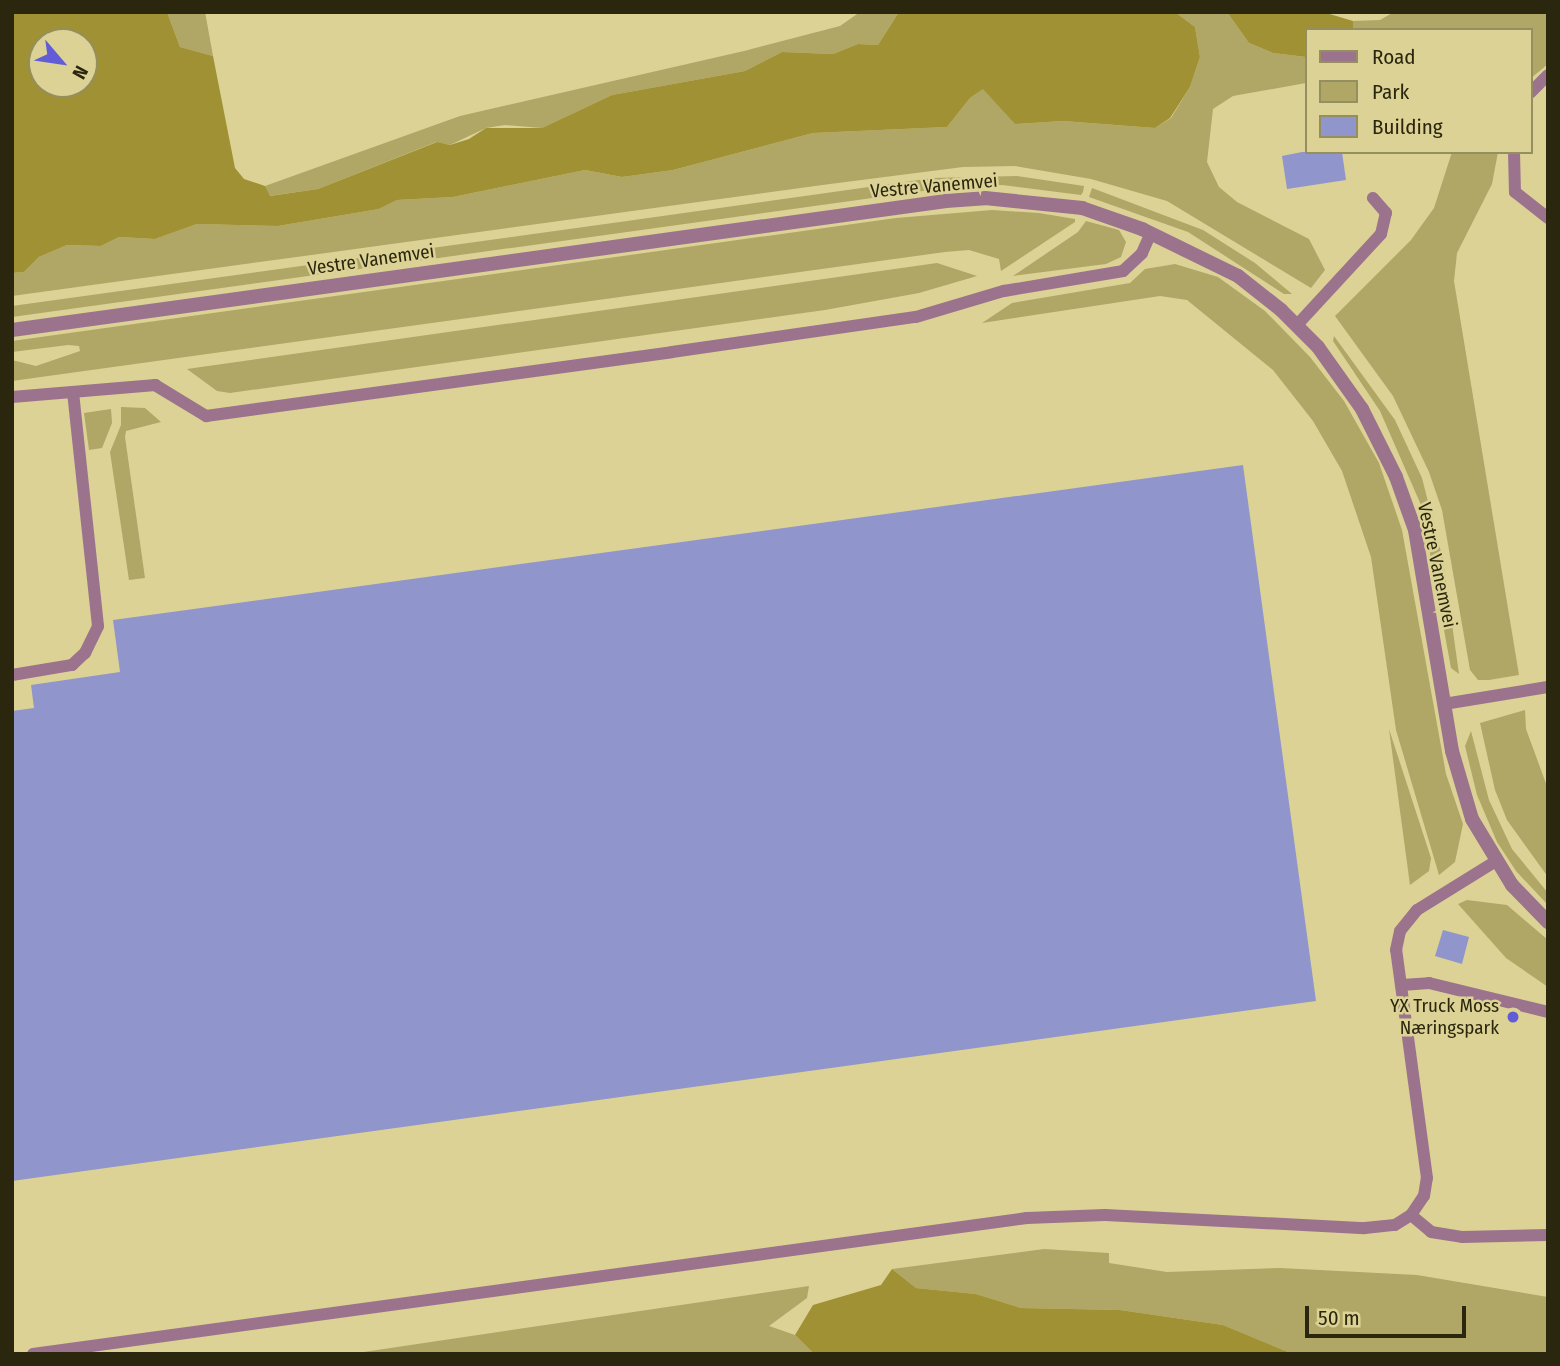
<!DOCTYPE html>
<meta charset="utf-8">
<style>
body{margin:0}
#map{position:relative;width:1560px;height:1366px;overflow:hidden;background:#dcd295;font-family:"Fira Sans Condensed",sans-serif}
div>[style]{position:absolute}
.green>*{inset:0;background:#b0a665}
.forest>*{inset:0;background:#9f9134}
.building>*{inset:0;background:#9095cc}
.lane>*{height:12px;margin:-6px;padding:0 6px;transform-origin:6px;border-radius:6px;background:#9c738d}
.street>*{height:14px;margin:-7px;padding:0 7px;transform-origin:7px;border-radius:7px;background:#9c738d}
.dots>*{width:19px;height:19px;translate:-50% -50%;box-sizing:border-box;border:4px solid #dcd295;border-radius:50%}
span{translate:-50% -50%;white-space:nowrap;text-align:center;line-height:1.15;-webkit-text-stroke:5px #dcd295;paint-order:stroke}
.street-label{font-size:19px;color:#2b270e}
.poi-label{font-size:19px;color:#2b270e}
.right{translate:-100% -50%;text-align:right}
.frame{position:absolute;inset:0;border:14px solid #2b270e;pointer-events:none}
.legend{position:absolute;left:1305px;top:28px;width:228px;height:126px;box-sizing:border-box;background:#dcd295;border:2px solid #958e5f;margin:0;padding:9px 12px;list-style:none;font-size:21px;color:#2b270e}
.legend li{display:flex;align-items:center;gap:14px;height:35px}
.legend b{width:35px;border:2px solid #958e5f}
.north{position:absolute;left:28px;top:28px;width:70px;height:70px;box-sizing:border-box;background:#dcd295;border:2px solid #958e5f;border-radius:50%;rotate:119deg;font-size:19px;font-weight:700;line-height:28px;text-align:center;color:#2b270e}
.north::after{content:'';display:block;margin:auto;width:24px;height:32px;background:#625dd6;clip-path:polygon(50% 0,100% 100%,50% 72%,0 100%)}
.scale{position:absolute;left:1305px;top:1306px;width:161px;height:32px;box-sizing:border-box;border:4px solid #2b270e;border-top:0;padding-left:9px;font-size:21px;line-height:24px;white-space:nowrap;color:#2b270e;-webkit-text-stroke:5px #dcd295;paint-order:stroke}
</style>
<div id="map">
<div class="green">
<i style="clip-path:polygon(167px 12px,205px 12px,213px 56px,180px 47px)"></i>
<i style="clip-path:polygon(860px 12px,899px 12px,878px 45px,858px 44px,833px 54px,782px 52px,745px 71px,612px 95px,542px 128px,505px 125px,486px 128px,450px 145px,436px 142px,318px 189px,269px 196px,265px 186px,460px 116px,744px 51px,840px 26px)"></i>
<i style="clip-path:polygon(1175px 12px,1227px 12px,1249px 43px,1273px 53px,1306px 57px,1306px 83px,1233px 96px,1213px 109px,1207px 162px,1219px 187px,1237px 202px,1309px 239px,1325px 270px,1311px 288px,1167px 201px,1091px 179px,1015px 166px,963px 167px,830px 184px,12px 296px,12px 273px,24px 272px,39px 257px,67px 245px,101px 246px,119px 237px,155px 239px,197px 224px,278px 226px,379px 209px,397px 200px,453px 197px,585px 170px,622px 177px,673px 170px,813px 133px,947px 127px,970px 98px,984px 88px,1015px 124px,1063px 121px,1155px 128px,1171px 118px,1190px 87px,1200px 57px,1195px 27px)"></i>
<i style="clip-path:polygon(1394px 12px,1548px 12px,1548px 64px,1530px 79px,1530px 30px,1353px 30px,1353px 21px,1380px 20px)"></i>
<i style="clip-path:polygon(1452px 152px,1498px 152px,1492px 184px,1457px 253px,1454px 281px,1519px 675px,1489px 680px,1478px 680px,1470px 670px,1442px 510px,1429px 472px,1393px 396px,1335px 316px,1411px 240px,1434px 208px)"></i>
<i style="clip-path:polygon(1017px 176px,1084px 186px,1083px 192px,1081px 195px,1002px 185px,959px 186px,12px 317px,12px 306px,627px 221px,933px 178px)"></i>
<i style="clip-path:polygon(1092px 188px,1203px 230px,1255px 263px,1292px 294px,1284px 294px,1188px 232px,1089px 197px)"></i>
<i style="clip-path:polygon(992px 210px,1039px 213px,1075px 219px,1075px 222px,1001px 271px,999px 259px,969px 250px,945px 252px,12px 381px,12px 360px,36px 366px,80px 351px,79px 346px,68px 345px,12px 352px,12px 341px,896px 218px)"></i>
<i style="clip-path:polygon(1086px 221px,1119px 230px,1126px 242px,1121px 257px,1106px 264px,1013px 276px,1078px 232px)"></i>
<i style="clip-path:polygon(937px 263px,977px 276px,919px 293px,825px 310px,230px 393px,217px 391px,187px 369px)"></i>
<i style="clip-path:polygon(1175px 264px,1218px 277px,1265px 311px,1310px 357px,1344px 401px,1379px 463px,1402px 530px,1446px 774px,1463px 824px,1455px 862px,1439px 875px,1396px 730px,1371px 557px,1342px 471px,1313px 421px,1273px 370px,1187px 300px,1160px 296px,982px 323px,1012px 303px,1130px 283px,1145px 269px)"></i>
<i style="clip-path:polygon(1334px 336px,1395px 420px,1422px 478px,1443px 560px,1459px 674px,1451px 668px,1421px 505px,1380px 411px,1333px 341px)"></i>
<i style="clip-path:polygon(121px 407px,145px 408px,161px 422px,126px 431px,125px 437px,145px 578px,129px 580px,110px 452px,121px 425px)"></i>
<i style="clip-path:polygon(111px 409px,112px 423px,102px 448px,89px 450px,84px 413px)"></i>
<i style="clip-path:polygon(1525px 710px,1526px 729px,1548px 789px,1548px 877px,1507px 820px,1495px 790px,1480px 723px)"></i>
<i style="clip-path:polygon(1389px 729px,1431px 858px,1429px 871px,1410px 885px)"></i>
<i style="clip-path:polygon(1471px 731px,1489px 800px,1512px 849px,1548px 893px,1548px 905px,1516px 871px,1497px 842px,1477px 795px,1465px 746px)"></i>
<i style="clip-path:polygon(1467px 900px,1507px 905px,1548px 940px,1548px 987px,1506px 958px,1458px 904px)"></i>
<i style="clip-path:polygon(1044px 1249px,1109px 1253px,1109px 1263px,1167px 1272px,1280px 1268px,1417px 1275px,1548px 1297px,1548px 1354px,1293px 1354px,1223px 1325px,1120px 1310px,1021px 1308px,976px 1294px,916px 1288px,892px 1269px)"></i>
<i style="clip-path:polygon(809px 1286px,807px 1298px,769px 1326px,795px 1335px,814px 1354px,350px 1354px)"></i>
</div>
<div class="forest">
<i style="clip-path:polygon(evenodd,12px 12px,167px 12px,180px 47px,213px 56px,235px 168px,244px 179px,265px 186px,270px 196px,318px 189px,437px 142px,450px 145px,469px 139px,486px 128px,542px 128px,612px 95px,745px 71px,782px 52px,833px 54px,858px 44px,878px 45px,899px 12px,1175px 12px,1195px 27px,1200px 57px,1190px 87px,1170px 118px,1155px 128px,1063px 121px,1015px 124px,983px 89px,970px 98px,947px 127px,813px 133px,673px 170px,622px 177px,585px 170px,453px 197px,397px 200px,379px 209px,278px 226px,197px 224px,155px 239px,119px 237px,101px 246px,67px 245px,39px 257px,24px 272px,12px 273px,12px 12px,42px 42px,84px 42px,84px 84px,42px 84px,42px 42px)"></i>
<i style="clip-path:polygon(1227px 12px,1323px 12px,1353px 21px,1353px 30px,1306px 30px,1306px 57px,1273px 53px,1249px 43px)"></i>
<i style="clip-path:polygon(892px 1269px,916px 1288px,976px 1294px,1021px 1308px,1120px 1310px,1223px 1325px,1293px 1354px,814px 1354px,795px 1335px,813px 1305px,881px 1285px)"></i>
</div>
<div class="building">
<i style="clip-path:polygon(1302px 152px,1342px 152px,1346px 180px,1287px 189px,1282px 156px)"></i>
<i style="clip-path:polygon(1243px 465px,1316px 1001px,12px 1181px,12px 711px,34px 708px,31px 685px,120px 672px,113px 620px)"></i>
<i style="clip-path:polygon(1443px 930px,1469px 937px,1462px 964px,1435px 956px)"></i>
</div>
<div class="lane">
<i style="left:1530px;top:93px;width:25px;rotate:-45deg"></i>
<i style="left:1514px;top:152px;width:40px;rotate:88.6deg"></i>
<i style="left:1515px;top:192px;width:42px;rotate:38.2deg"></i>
<i style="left:1297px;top:325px;width:124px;rotate:-47.3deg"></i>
<i style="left:1381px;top:234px;width:22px;rotate:-77deg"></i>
<i style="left:1386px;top:213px;width:20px;rotate:-131deg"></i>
<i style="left:12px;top:397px;width:144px;rotate:-4.8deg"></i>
<i style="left:155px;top:385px;width:60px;rotate:31.3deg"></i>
<i style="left:206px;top:416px;width:470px;rotate:-7.8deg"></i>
<i style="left:672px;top:352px;width:246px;rotate:-8.2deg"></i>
<i style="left:916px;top:317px;width:92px;rotate:-16.5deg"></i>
<i style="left:1004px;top:291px;width:121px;rotate:-9.5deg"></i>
<i style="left:1123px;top:271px;width:26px;rotate:-43deg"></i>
<i style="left:1142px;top:253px;width:22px;rotate:-66deg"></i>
<i style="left:12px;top:675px;width:61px;rotate:-9.5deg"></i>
<i style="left:72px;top:665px;width:18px;rotate:-43deg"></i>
<i style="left:85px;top:653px;width:30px;rotate:-64deg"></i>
<i style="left:98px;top:626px;width:234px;rotate:-96.1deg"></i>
<i style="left:1444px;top:704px;width:105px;rotate:-9.3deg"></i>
<i style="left:1402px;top:985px;width:27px;rotate:-4deg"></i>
<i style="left:1429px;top:983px;width:122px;rotate:13.7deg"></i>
<i style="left:1411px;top:1215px;width:26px;rotate:40deg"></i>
<i style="left:1431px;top:1232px;width:31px;rotate:9deg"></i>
<i style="left:1462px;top:1237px;width:86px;rotate:-1.3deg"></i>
<i style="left:33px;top:1354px;width:1003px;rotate:-7.79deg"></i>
<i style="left:1027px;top:1218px;width:78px;rotate:-2.2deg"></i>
<i style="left:1105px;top:1215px;width:260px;rotate:2.9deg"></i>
<i style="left:1365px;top:1228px;width:30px;rotate:-6deg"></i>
<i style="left:1395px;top:1225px;width:19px;rotate:-32deg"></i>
<i style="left:1411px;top:1215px;width:23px;rotate:-56deg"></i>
<i style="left:1424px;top:1196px;width:18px;rotate:-81deg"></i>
<i style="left:1427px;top:1178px;width:230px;rotate:-97.7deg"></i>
<i style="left:1396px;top:950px;width:19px;rotate:-78deg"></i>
<i style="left:1400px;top:931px;width:27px;rotate:-51deg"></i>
<i style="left:1417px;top:910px;width:93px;rotate:-31.8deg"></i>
</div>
<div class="street">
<i style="left:12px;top:330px;width:943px;rotate:-7.86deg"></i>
<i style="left:946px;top:201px;width:39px;rotate:-4deg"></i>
<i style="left:985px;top:198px;width:98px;rotate:5.9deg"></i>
<i style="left:1082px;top:208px;width:64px;rotate:19.3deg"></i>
<i style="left:1142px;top:229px;width:107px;rotate:26.1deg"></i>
<i style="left:1238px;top:276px;width:55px;rotate:38.3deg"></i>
<i style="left:1281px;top:310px;width:52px;rotate:45deg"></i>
<i style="left:1318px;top:347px;width:76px;rotate:54.6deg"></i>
<i style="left:1362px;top:409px;width:76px;rotate:63.4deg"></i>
<i style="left:1396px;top:477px;width:56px;rotate:70.3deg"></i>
<i style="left:1415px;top:530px;width:224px;rotate:80.5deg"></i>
<i style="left:1452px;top:751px;width:71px;rotate:73.6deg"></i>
<i style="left:1472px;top:819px;width:77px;rotate:58.8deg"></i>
<i style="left:1512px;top:885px;width:52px;rotate:45.8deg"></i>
</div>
<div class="dots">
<i style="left:1513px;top:1017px;background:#625dd6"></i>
</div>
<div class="street-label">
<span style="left:934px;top:186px;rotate:-5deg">Vestre Vanemvei</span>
<span style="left:371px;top:260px;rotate:-8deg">Vestre Vanemvei</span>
<span style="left:1437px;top:565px;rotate:78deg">Vestre Vanemvei</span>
</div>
<div class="poi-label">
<span class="right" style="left:1499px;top:1017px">YX Truck Moss<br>Næringspark</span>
</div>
<div class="frame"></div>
<ul class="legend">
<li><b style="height:9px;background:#9c738d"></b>Road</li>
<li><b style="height:19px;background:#b0a665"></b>Park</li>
<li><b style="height:19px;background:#9095cc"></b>Building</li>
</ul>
<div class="north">N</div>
<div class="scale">50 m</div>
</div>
